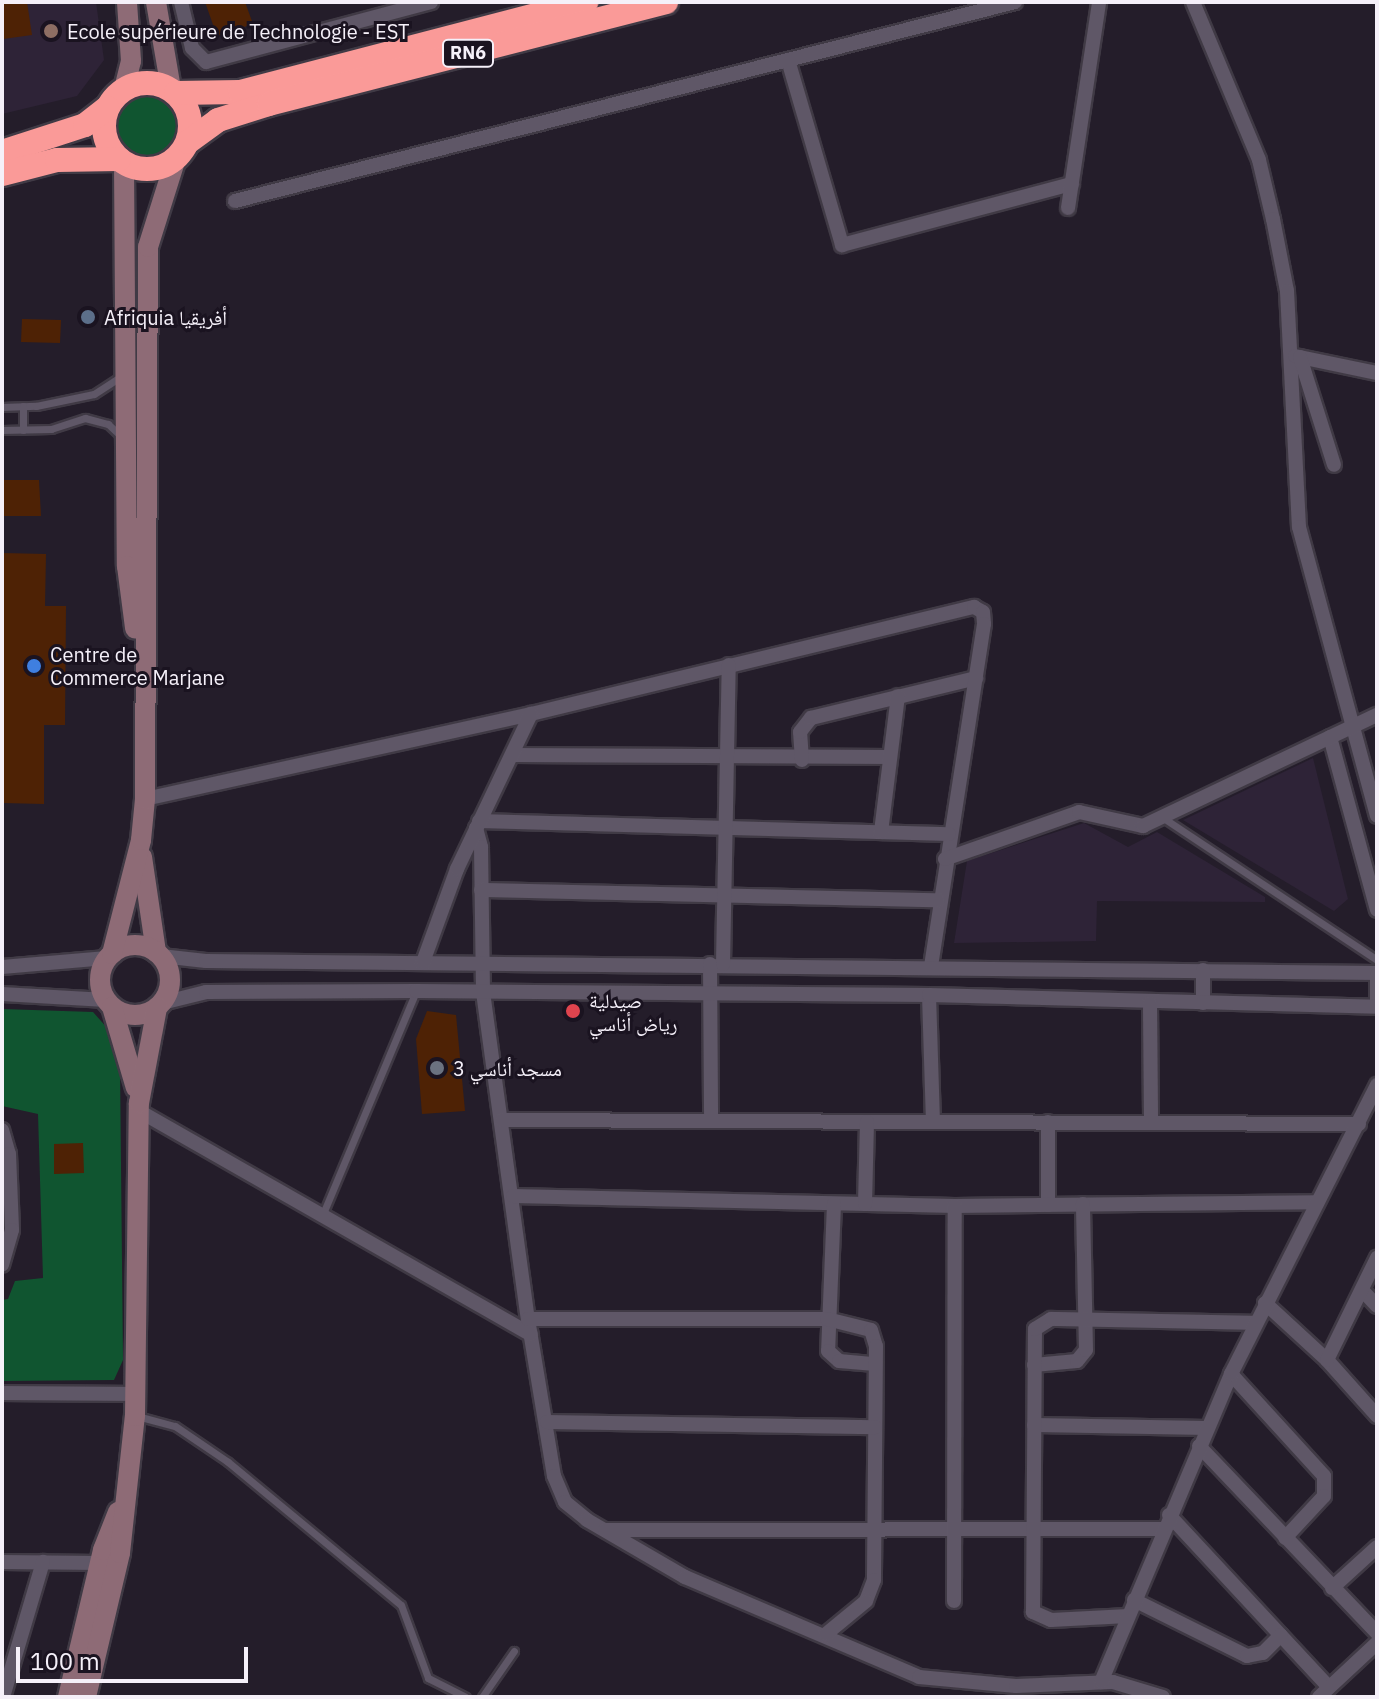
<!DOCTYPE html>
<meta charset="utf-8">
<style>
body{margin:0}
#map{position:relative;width:1379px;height:1699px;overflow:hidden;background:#241d2a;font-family:"IBM Plex Sans","Noto Naskh Arabic",sans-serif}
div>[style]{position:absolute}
.built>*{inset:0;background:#2e2337}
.green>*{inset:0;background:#105530}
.round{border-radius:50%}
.building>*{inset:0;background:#4e2205}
.roads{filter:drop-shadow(2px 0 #403a45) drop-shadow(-2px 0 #403a45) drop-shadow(0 2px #403a45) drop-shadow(0 -2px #403a45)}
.lane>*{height:7px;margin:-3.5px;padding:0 3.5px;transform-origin:3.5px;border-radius:3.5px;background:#5f5767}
.street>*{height:14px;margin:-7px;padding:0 7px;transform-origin:7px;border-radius:7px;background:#5f5767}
.secondary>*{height:20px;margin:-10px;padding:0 10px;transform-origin:10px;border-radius:10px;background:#8e6b76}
.secondary>.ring{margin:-10px;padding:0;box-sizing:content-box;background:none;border:20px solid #8e6b76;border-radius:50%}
.highway>*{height:24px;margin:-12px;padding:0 12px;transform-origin:12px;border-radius:12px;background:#fa9a98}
.highway>.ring{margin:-12px;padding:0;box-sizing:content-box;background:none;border:24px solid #fa9a98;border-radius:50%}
.dots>*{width:22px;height:22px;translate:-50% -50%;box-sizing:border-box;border:4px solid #1a1320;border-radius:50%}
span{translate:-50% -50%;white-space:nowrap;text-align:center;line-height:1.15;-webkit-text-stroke:6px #1a1320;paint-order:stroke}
.shield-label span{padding:2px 6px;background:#1a1320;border:2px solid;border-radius:6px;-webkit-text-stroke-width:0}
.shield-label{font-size:18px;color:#f5f0f9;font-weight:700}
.poi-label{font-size:20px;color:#f5f0f9}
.left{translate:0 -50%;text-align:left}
.frame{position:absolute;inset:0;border:4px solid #f5f0f9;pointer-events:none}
.scale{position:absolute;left:16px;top:1647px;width:232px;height:36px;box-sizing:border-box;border:4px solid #f5f0f9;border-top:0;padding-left:10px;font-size:24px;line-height:28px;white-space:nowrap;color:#f5f0f9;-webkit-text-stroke:6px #1a1320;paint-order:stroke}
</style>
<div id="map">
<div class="built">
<i style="clip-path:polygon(2px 2px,96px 2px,104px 60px,77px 96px,2px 114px)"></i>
<i style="clip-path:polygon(1313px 758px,1348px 899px,1334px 911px,1183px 820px)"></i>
<i style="clip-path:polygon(1084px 823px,1128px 847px,1157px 832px,1265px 897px,1265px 902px,1097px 901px,1096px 941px,954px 943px,967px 861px)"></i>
</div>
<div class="green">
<i class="round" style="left:112px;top:90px;width:66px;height:66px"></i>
<i style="clip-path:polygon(2px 1009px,93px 1012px,109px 1030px,120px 1066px,123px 1360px,114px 1380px,2px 1381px,2px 1300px,8px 1299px,15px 1281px,43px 1278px,38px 1114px,2px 1106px)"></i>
</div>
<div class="building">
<i style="clip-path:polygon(3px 2px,27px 2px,32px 35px,3px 39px)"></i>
<i style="clip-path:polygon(205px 2px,245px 2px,253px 24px,217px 36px)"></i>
<i style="clip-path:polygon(22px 319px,61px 320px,60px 343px,21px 342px)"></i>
<i style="clip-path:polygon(2px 480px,39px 480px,41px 516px,2px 516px)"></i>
<i style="clip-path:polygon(2px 553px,46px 554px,45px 606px,66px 606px,65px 725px,44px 725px,44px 804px,2px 803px)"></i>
<i style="clip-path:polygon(427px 1011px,456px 1015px,465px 1111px,422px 1114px,416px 1039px)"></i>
<i style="clip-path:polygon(83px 1143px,84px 1173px,54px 1174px,54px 1144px)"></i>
</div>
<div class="roads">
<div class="lane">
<i style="left:2px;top:407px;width:34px;rotate:-2deg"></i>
<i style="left:36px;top:406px;width:59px;rotate:-11.7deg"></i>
<i style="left:94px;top:394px;width:33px;rotate:-33deg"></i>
<i style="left:2px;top:430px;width:49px;rotate:-1.2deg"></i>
<i style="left:51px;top:429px;width:36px;rotate:-18deg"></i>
<i style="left:85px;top:418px;width:24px;rotate:15deg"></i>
<i style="left:108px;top:424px;width:16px;rotate:43deg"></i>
<i style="left:23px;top:430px;width:24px;rotate:-90deg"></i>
<i style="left:1162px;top:817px;width:258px;rotate:33.6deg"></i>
<i style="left:322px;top:1216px;width:244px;rotate:-67.3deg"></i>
<i style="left:137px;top:1416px;width:39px;rotate:15deg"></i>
<i style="left:175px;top:1426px;width:64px;rotate:34.2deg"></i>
<i style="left:228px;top:1462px;width:224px;rotate:39.6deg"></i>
<i style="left:401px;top:1605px;width:78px;rotate:69.7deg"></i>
<i style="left:428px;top:1678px;width:42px;rotate:26.6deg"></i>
<i style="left:482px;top:1697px;width:56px;rotate:-55.2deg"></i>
</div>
<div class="street">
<i style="left:181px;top:2px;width:47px;rotate:76.6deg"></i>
<i style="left:192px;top:48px;width:20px;rotate:45deg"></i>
<i style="left:206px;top:62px;width:233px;rotate:-14.9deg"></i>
<i style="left:1193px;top:2px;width:171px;rotate:67.3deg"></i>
<i style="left:1259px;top:160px;width:61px;rotate:76.7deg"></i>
<i style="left:1273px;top:219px;width:73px;rotate:79deg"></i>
<i style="left:1287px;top:291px;width:236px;rotate:87.1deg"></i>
<i style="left:1299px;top:527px;width:299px;rotate:74.9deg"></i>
<i style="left:788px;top:60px;width:193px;rotate:73.7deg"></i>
<i style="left:842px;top:245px;width:238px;rotate:-14.9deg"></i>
<i style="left:235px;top:201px;width:805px;rotate:-14.31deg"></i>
<i style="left:1068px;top:208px;width:208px;rotate:-81.4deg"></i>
<i style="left:1295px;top:356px;width:84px;rotate:11.7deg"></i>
<i style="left:1300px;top:357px;width:113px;rotate:72.5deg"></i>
<i style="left:1330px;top:737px;width:179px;rotate:74.8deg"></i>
<i style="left:514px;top:755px;width:376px;rotate:0.3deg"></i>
<i style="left:802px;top:760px;width:28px;rotate:-94deg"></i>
<i style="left:800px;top:732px;width:18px;rotate:-52deg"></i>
<i style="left:811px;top:718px;width:170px;rotate:-13.6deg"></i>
<i style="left:145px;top:799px;width:395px;rotate:-12.4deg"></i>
<i style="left:531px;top:714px;width:456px;rotate:-13.6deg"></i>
<i style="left:974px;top:607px;width:10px;rotate:29deg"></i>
<i style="left:983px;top:612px;width:12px;rotate:85deg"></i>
<i style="left:984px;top:624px;width:348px;rotate:98.8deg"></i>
<i style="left:479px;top:821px;width:470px;rotate:1.6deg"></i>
<i style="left:476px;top:828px;width:20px;rotate:75deg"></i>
<i style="left:481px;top:847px;width:145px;rotate:89.2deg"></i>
<i style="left:483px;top:992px;width:330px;rotate:82.2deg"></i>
<i style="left:528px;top:1319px;width:159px;rotate:80.6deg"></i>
<i style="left:554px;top:1476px;width:28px;rotate:67deg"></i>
<i style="left:565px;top:1502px;width:28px;rotate:39deg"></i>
<i style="left:587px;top:1520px;width:113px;rotate:30.2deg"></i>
<i style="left:685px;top:1577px;width:254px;rotate:23.1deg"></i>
<i style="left:919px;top:1677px;width:97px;rotate:5.3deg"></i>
<i style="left:1016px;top:1686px;width:97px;rotate:-2.4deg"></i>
<i style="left:1113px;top:1682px;width:52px;rotate:16.7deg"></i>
<i style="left:881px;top:832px;width:137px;rotate:-82.9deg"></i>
<i style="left:945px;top:859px;width:142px;rotate:-19.3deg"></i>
<i style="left:1079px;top:812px;width:66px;rotate:12.3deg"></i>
<i style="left:1143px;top:826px;width:259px;rotate:-25.4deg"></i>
<i style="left:481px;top:890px;width:457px;rotate:1.3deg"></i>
<i style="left:161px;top:956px;width:45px;rotate:6.3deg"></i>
<i style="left:206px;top:961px;width:1171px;rotate:0.59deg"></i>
<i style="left:423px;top:962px;width:99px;rotate:-69.9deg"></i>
<i style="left:457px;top:869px;width:172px;rotate:-64.5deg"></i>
<i style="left:710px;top:964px;width:157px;rotate:89.6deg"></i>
<i style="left:723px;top:964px;width:299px;rotate:-88.9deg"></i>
<i style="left:2px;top:967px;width:105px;rotate:-4.9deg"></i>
<i style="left:1203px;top:970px;width:33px;rotate:90deg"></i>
<i style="left:1377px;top:975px;width:25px;rotate:90deg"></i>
<i style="left:2px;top:994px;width:104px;rotate:3.3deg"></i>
<i style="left:929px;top:995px;width:126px;rotate:88.2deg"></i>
<i style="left:162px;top:1003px;width:45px;rotate:-14deg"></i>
<i style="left:206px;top:992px;width:210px;rotate:-0.3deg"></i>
<i style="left:416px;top:991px;width:513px;rotate:0.45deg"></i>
<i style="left:929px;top:995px;width:448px;rotate:1.5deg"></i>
<i style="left:1150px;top:1003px;width:119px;rotate:89.5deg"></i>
<i style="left:139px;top:1111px;width:451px;rotate:29.7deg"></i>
<i style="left:502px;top:1120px;width:857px;rotate:0.27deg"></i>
<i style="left:1048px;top:1122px;width:83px;rotate:90deg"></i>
<i style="left:2px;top:1130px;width:25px;rotate:74deg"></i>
<i style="left:9px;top:1154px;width:76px;rotate:87.7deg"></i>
<i style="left:12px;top:1230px;width:36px;rotate:106deg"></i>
<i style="left:513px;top:1196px;width:442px;rotate:1.3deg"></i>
<i style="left:955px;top:1206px;width:362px;rotate:-0.6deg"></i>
<i style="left:834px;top:1204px;width:147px;rotate:92.3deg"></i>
<i style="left:828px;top:1351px;width:15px;rotate:42deg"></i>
<i style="left:839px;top:1361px;width:36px;rotate:5deg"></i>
<i style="left:865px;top:1204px;width:82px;rotate:-88.6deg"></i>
<i style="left:1362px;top:1290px;width:22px;rotate:47deg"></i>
<i style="left:1265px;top:1303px;width:84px;rotate:42.6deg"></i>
<i style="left:1327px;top:1360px;width:75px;rotate:48.2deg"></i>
<i style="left:528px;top:1319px;width:299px"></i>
<i style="left:827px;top:1319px;width:45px;rotate:14deg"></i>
<i style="left:871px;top:1330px;width:17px;rotate:73deg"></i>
<i style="left:876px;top:1346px;width:234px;rotate:90.5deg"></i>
<i style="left:874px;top:1580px;width:22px;rotate:111deg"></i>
<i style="left:866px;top:1601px;width:52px;rotate:140.5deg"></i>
<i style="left:1327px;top:1360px;width:114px;rotate:-63.9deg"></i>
<i style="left:1034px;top:1365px;width:43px;rotate:-5.3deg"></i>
<i style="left:1077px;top:1361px;width:14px;rotate:-51deg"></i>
<i style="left:1086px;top:1350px;width:146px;rotate:-91.2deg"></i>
<i style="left:1231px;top:1374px;width:138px;rotate:47.6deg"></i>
<i style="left:1324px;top:1476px;width:20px;rotate:90deg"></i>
<i style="left:1324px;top:1496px;width:57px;rotate:132.9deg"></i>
<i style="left:2px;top:1393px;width:134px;rotate:0.4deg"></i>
<i style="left:547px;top:1422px;width:328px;rotate:0.9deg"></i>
<i style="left:1034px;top:1425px;width:173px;rotate:1deg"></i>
<i style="left:1199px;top:1446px;width:258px;rotate:46.4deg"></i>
<i style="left:1169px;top:1515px;width:235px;rotate:47.1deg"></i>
<i style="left:605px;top:1530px;width:558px;rotate:-0.1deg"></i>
<i style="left:2px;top:1562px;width:98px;rotate:0.6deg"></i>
<i style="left:1332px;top:1588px;width:61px;rotate:-42.3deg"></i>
<i style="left:1134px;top:1600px;width:126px;rotate:26.4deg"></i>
<i style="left:1247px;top:1656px;width:16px;rotate:-11deg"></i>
<i style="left:1263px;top:1653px;width:25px;rotate:-45deg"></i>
<i style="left:954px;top:1601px;width:395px;rotate:-89.9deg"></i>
<i style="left:1128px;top:1616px;width:77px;rotate:177deg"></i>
<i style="left:1051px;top:1620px;width:20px;rotate:-156deg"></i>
<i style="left:1033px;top:1612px;width:283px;rotate:-89.6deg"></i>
<i style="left:1035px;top:1329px;width:19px;rotate:-32deg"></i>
<i style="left:1051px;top:1319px;width:205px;rotate:1.1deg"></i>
<i style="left:1101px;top:1682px;width:334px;rotate:-67.1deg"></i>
<i style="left:1231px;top:1374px;width:324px;rotate:-63.2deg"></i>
<i style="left:3px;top:1697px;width:141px;rotate:-73.5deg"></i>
<i style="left:1319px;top:1697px;width:79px;rotate:-43deg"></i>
</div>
<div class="secondary">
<i style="left:156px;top:2px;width:88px;rotate:80.2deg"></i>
<i style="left:124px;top:89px;width:29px;rotate:-76deg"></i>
<i style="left:131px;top:61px;width:59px;rotate:-93.9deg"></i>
<i style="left:124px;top:163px;width:403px;rotate:89.6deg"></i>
<i style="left:127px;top:566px;width:63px;rotate:82.6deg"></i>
<i style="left:142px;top:857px;width:96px;rotate:81.6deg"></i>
<i class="ring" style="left:100px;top:945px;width:50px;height:50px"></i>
<i style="left:112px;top:954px;width:118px;rotate:-75.7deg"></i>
<i style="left:141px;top:840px;width:41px;rotate:-84.4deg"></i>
<i style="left:145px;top:799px;width:552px;rotate:-89.69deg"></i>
<i style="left:148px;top:247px;width:93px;rotate:-72.5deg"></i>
<i style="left:112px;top:1007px;width:84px;rotate:73.5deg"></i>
<i style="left:68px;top:1697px;width:151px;rotate:-76.6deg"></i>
<i style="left:103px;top:1550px;width:41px;rotate:-68.5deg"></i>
<i style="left:86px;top:1697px;width:148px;rotate:-76.7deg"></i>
<i style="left:120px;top:1553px;width:138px;rotate:-83.8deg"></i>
<i style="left:135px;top:1416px;width:313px;rotate:-89.3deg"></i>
<i style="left:139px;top:1103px;width:97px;rotate:-79.3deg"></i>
</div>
<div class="highway">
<i class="ring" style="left:104px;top:83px;width:62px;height:62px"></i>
<i style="left:176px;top:93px;width:64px;rotate:-0.9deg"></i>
<i style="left:240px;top:92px;width:358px;rotate:-14.6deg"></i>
<i style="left:188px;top:142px;width:37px;rotate:-36deg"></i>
<i style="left:218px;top:120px;width:53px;rotate:-17.4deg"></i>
<i style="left:269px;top:104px;width:410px;rotate:-14.4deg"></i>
<i style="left:2px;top:152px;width:87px;rotate:-18deg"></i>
<i style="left:85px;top:125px;width:28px;rotate:-38deg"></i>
<i style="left:2px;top:174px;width:57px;rotate:-14.3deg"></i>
<i style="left:57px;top:160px;width:62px;rotate:-0.9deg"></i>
</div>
</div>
<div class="dots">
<i style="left:51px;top:31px;background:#8d6e63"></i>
<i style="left:88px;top:317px;background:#5c6f8a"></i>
<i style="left:34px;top:666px;background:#3f7fe0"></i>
<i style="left:573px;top:1011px;background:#e0444e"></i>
<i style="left:437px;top:1068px;background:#6b7280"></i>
</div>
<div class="shield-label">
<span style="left:468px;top:53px">RN6</span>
</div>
<div class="poi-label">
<span class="left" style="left:67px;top:31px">Ecole supérieure de Technologie - EST</span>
<span class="left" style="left:104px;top:317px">Afriquia أفريقيا</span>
<span class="left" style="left:50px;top:666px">Centre de<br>Commerce Marjane</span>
<span class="left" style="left:589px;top:1012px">صيدلية<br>رياض أناسي</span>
<span class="left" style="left:453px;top:1068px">مسجد أناسي 3</span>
</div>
<div class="frame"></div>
<div class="scale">100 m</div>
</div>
